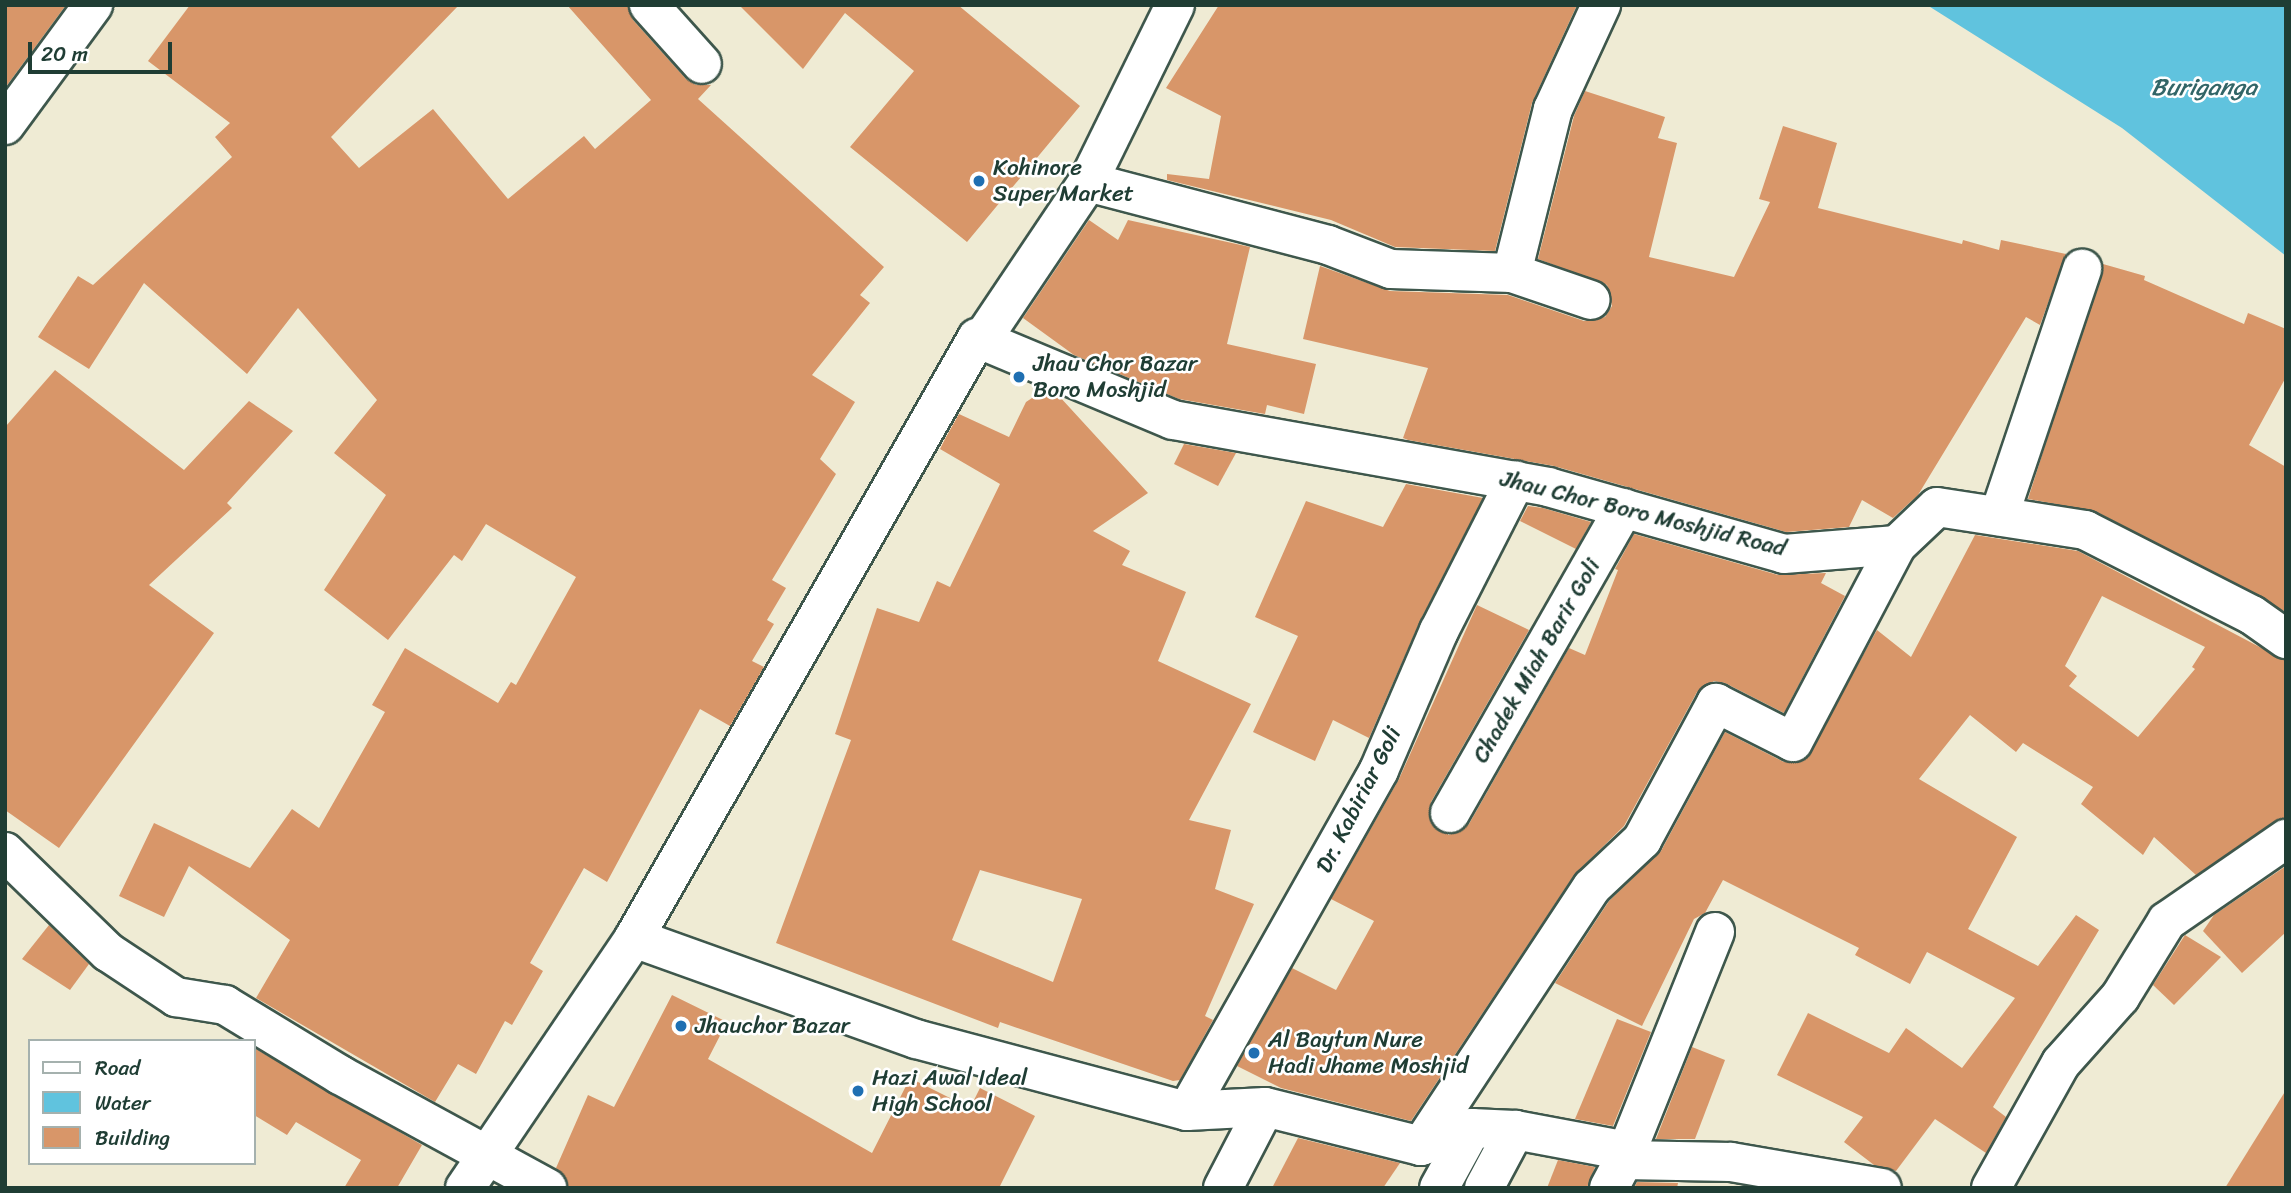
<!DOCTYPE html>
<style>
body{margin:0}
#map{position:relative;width:2291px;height:1193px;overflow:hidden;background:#efebd4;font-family:Sriracha,sans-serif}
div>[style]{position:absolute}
.water>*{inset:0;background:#60c3de}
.building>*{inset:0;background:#d89669}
.roads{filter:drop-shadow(2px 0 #3e574c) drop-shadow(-2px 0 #3e574c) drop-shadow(0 2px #3e574c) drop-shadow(0 -2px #3e574c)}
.minor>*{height:38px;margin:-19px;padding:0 19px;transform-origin:19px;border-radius:19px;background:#fff}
.dots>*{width:19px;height:19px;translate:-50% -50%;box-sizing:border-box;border:4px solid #fff;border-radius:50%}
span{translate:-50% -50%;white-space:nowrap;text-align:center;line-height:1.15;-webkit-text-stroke:5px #fff;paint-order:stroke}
.poi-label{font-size:23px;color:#1f3d34}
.left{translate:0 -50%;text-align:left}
.street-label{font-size:23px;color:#1f3d34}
.water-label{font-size:24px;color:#326567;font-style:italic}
.frame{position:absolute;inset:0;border:7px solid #1f3d34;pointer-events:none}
.legend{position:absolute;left:28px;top:1039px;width:228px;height:126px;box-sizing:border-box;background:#fff;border:2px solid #a5b1ae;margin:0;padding:9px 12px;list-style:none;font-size:21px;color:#1f3d34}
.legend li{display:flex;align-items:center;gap:14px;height:35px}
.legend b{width:35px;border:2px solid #a5b1ae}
.scale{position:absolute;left:28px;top:42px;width:144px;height:32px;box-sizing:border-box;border:4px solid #1f3d34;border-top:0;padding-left:9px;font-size:21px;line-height:24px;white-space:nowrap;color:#1f3d34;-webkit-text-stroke:5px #fff;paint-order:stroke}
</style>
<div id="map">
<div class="water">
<i style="clip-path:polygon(1927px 5px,2286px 5px,2286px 256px,2122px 128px)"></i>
</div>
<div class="building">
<i style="clip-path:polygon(5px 5px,66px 5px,5px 88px)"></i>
<i style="clip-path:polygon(190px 5px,459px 5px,331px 137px,359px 168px,433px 109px,508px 199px,584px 136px,595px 149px,651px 100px,567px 5px,628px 5px,633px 20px,686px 79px,696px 85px,711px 85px,698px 99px,884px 267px,860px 295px,870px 303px,812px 375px,855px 402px,820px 459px,836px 474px,772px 580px,786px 588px,767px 620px,774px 624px,752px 661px,764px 667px,730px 726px,700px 709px,607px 882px,584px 868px,530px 963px,543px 971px,512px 1025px,505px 1021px,476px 1074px,458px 1064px,435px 1102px,256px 998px,290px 940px,189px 866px,164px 917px,119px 896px,154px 823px,250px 868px,292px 809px,319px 828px,385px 712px,372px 705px,405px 648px,498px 703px,511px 682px,516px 685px,576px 577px,486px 524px,462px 561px,454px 555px,388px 640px,324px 590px,386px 495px,334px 453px,377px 400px,298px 308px,247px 374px,144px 283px,89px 369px,38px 337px,78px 276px,93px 285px,232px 157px,215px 137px,230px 123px,148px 61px)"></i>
<i style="clip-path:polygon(739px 5px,958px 5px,1080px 106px,967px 242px,850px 147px,914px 71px,845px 13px,803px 69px)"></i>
<i style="clip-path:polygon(1219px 5px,1577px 5px,1532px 103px,1495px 251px,1395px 247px,1331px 220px,1167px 180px,1167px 174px,1209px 179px,1221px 116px,1166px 88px)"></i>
<i style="clip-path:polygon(1585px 91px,1665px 117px,1658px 138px,1677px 143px,1649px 257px,1734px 277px,1770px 202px,1759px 199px,1783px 126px,1837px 143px,1818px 208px,1962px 244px,1963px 240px,1999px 250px,2001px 240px,2066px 254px,2040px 325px,2026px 317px,1918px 495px,1893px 518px,1862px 500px,1849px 527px,1786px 532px,1554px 466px,1408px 440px,1403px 438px,1428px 368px,1303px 339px,1320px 266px,1390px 291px,1508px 295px,1584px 321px,1605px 317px,1612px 306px,1607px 285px,1538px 259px,1574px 116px)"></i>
<i style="clip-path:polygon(1089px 220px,1118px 240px,1128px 220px,1250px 247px,1227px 344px,1316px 364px,1304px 414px,1267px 405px,1265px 414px,1179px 399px,1074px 355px,1023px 318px)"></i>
<i style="clip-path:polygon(2103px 264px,2145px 276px,2144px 280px,2244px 324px,2248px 313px,2286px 329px,2286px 377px,2249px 445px,2286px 467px,2286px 612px,2095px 511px,2028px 499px)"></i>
<i style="clip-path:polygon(55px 370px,184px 470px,249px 401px,293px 431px,227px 503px,232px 508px,149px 585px,214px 633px,59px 848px,5px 810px,6px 426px)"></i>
<i style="clip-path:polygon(evenodd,1044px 390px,1059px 396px,1148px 493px,1093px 531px,1130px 551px,1122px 565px,1186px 592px,1158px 661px,1251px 704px,1189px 820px,1231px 830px,1215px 889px,1254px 904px,1205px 1016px,1213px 1020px,1180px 1080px,1173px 1081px,1000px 1022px,998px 1028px,776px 943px,851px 740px,835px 734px,877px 608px,919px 622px,937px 581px,950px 587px,1000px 484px,940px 449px,945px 439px,959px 414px,1009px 437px,1026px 402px,1044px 390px,980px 870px,1082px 899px,1053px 982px,952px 940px,980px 870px)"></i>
<i style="clip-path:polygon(1184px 444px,1236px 453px,1218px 486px,1174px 464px)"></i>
<i style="clip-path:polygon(1406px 484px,1483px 498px,1420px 621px,1369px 738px,1333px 720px,1315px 761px,1253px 732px,1298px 636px,1255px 617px,1306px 501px,1383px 527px)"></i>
<i style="clip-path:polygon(1528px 506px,1543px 508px,1591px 522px,1576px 549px,1520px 521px)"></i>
<i style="clip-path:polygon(1634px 534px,1778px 575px,1826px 573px,1821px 583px,1845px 596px,1784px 713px,1725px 683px,1714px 681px,1697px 692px,1624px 826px,1574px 875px,1411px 1121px,1281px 1088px,1237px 1066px,1292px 968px,1336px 990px,1374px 921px,1331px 899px,1399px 779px,1477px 605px,1529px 630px,1431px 802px,1431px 823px,1449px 835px,1469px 824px,1569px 648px,1585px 655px,1618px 570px,1615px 569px)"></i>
<i style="clip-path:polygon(evenodd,1975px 535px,2078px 551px,2286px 661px,2286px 817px,2196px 875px,2154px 837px,2143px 855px,2081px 804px,2093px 787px,2023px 743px,2016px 752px,1970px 715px,1919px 779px,2017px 837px,1968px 929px,2038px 966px,2076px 915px,2099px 930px,1993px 1107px,2006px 1117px,1986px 1153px,1935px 1119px,1896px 1171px,1874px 1165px,1844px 1142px,1863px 1117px,1777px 1075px,1808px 1013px,1889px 1053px,1906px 1028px,1962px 1068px,2015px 998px,1927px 952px,1910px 984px,1855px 955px,1859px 948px,1723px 880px,1705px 913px,1694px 919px,1642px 1026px,1555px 983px,1609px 901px,1661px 851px,1725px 732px,1784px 762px,1805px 760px,1877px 630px,1911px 657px,1975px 535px,2102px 596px,2205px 647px,2192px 667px,2195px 669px,2138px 737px,2069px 686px,2077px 676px,2065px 666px,2102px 596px)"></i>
<i style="clip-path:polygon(2286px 866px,2286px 932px,2242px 973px,2203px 931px,2214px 915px)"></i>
<i style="clip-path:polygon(49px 925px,89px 964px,70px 990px,22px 959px)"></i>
<i style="clip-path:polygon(2185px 935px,2221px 957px,2174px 1005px,2153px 985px)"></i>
<i style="clip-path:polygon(672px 995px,727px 1022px,708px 1059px,872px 1153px,910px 1078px,970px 1108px,980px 1088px,1035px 1116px,999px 1188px,569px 1188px,556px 1168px,588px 1095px,614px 1107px)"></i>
<i style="clip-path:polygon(1617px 1019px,1651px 1032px,1613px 1126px,1575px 1119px)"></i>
<i style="clip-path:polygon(1692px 1047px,1725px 1060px,1695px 1139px,1656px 1139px)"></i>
<i style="clip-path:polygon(254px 1048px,422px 1145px,397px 1188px,344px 1188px,361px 1160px,296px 1122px,287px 1135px,254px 1115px)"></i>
<i style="clip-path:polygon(2286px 1090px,2286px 1188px,2225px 1188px)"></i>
<i style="clip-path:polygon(1298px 1138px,1400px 1163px,1383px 1188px,1272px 1188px)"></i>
<i style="clip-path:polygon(1558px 1160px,1595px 1167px,1587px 1188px,1547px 1188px)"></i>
<i style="clip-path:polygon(1637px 1182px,1678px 1183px,1677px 1188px,1634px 1188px)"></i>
</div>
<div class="roads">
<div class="minor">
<i style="left:649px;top:5px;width:79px;rotate:48.1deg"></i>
<i style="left:5px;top:125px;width:149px;rotate:-53.7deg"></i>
<i style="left:1088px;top:182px;width:248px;rotate:14.7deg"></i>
<i style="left:1328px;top:245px;width:67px;rotate:20.9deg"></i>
<i style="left:1391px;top:269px;width:121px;rotate:1.9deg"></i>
<i style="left:1512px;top:273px;width:169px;rotate:-76deg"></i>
<i style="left:1553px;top:109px;width:115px;rotate:-65.2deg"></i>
<i style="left:1512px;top:273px;width:83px;rotate:18.9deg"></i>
<i style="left:981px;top:341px;width:192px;rotate:-56.1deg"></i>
<i style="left:1088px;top:182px;width:197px;rotate:-63.8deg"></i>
<i style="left:1999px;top:516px;width:261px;rotate:-71.4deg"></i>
<i style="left:1450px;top:813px;width:351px;rotate:-60.3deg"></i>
<i style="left:5px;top:852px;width:144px;rotate:44.2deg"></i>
<i style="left:108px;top:952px;width:82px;rotate:33.5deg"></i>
<i style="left:176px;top:997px;width:50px;rotate:9.3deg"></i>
<i style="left:225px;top:1005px;width:135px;rotate:31.3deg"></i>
<i style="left:340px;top:1075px;width:236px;rotate:28.6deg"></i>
<i style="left:634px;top:938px;width:300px;rotate:19.7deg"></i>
<i style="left:916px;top:1039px;width:280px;rotate:14.9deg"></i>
<i style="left:1187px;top:1111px;width:78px;rotate:-2.9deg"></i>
<i style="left:1265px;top:1107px;width:161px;rotate:14deg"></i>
<i style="left:1421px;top:1146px;width:54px;rotate:-19.4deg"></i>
<i style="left:1472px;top:1128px;width:43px;rotate:2.7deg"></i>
<i style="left:1515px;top:1130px;width:114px;rotate:10.6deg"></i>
<i style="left:1627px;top:1151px;width:9px;rotate:108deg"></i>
<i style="left:1624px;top:1160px;width:107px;rotate:1.1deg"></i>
<i style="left:1731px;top:1162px;width:153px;rotate:9.8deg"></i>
<i style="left:1187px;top:1111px;width:391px;rotate:-60.6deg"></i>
<i style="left:1379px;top:770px;width:151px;rotate:-66.7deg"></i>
<i style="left:1439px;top:631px;width:169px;rotate:-63deg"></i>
<i style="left:1421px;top:1146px;width:310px;rotate:-56.6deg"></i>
<i style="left:1592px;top:887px;width:69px;rotate:-43.2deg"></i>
<i style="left:1642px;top:840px;width:156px;rotate:-61.6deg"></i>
<i style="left:1716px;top:703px;width:86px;rotate:26.9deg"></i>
<i style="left:1793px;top:742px;width:223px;rotate:-62.2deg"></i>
<i style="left:1627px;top:1151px;width:236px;rotate:-68.1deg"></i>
<i style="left:465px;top:1188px;width:302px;rotate:-55.9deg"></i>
<i style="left:634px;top:938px;width:691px;rotate:-60.24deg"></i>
<i style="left:977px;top:338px;width:212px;rotate:22.7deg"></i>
<i style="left:1173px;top:420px;width:381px;rotate:10.1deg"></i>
<i style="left:1548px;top:487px;width:245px;rotate:15.8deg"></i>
<i style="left:1784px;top:554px;width:113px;rotate:-4.6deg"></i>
<i style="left:1897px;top:545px;width:55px;rotate:-43.5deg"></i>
<i style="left:1937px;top:507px;width:150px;rotate:8.8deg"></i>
<i style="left:2085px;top:530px;width:187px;rotate:27deg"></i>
<i style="left:2252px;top:615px;width:42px;rotate:35.2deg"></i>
<i style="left:1223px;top:1188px;width:91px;rotate:-62.6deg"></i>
<i style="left:1439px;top:1188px;width:68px;rotate:-61.2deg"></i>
<i style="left:1484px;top:1188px;width:66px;rotate:-61.9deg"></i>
<i style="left:1609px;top:1188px;width:32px;rotate:-62deg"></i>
<i style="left:1991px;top:1188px;width:143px;rotate:-60.8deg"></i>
<i style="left:2061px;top:1063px;width:89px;rotate:-48.2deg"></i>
<i style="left:2120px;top:997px;width:89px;rotate:-58.3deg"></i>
<i style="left:2167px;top:921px;width:145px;rotate:-34.6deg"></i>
</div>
</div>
<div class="dots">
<i style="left:979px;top:181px;background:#1f6fb2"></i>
<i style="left:1019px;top:377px;background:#1f6fb2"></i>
<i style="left:681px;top:1026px;background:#1f6fb2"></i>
<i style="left:1254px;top:1053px;background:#1f6fb2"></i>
<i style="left:858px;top:1091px;background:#1f6fb2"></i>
</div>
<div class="poi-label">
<span class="left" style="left:993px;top:181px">Kohinore<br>Super Market</span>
<span class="left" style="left:1033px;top:377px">Jhau Chor Bazar<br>Boro Moshjid</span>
<span class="left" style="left:695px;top:1026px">Jhauchor Bazar</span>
<span class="left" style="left:1268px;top:1053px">Al Baytun Nure<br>Hadi Jhame Moshjid</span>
<span class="left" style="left:872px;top:1091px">Hazi Awal Ideal<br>High School</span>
</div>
<div class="street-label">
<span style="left:1643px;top:514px;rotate:14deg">Jhau Chor Boro Moshjid Road</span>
<span style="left:1537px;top:661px;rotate:-60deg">Chadek Miah Barir Goli</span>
<span style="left:1359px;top:800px;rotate:-63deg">Dr. Kabiriar Goli</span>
</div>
<div class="water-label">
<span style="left:2204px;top:88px">Buriganga</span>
</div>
<div class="frame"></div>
<ul class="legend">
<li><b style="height:9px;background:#fff"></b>Road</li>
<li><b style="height:19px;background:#60c3de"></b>Water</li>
<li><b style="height:19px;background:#d89669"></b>Building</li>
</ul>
<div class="scale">20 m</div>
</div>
